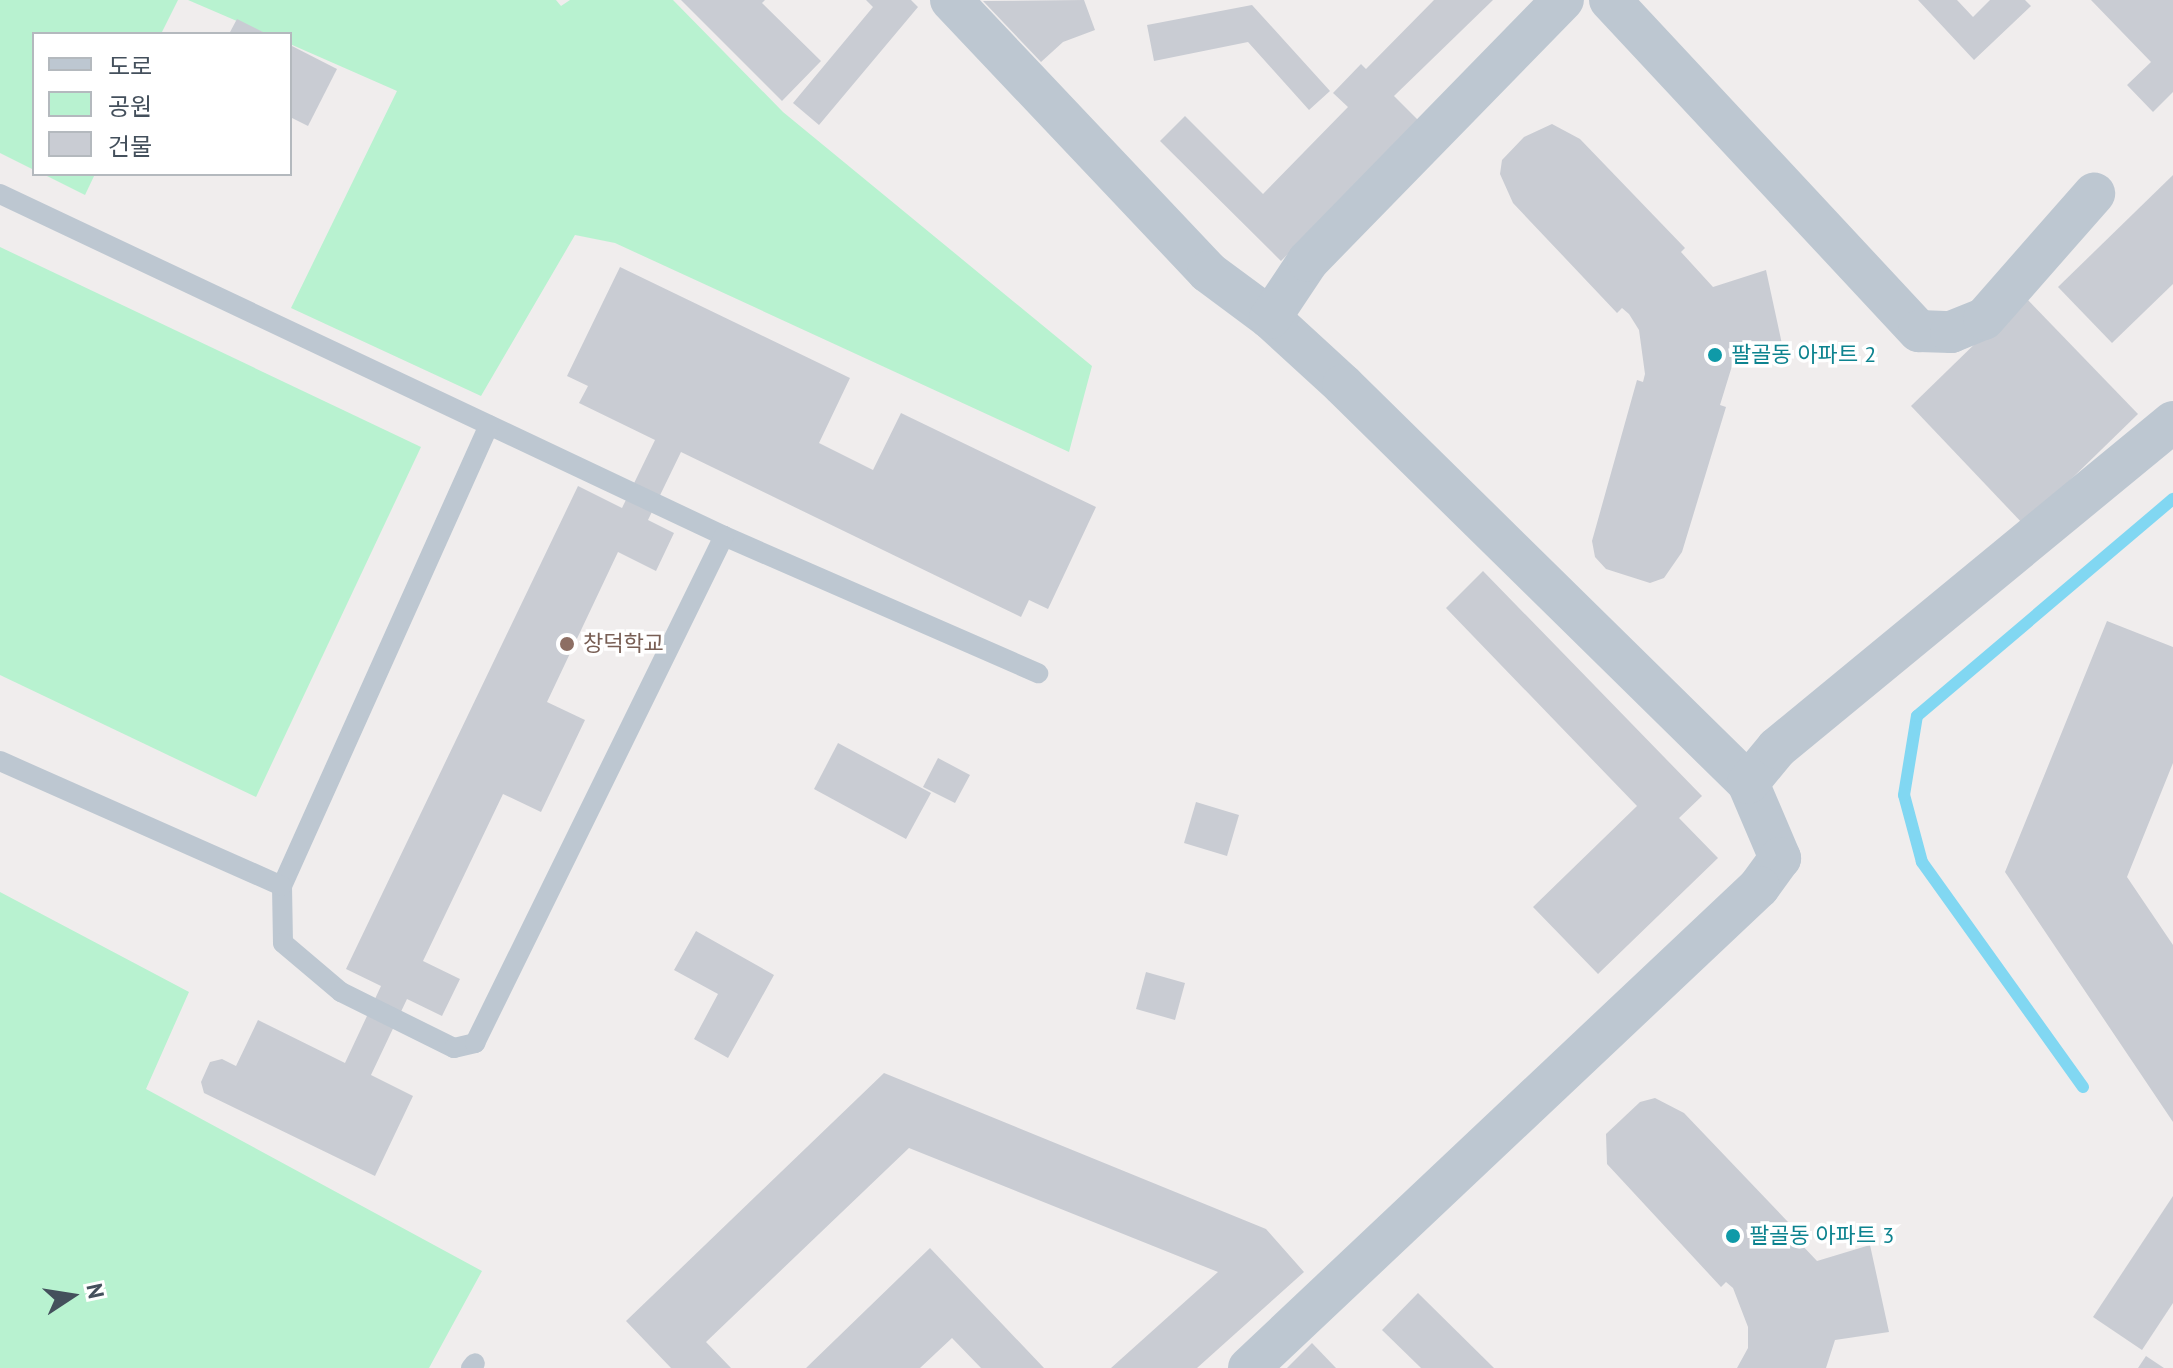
<!DOCTYPE html>
<meta charset="utf-8">
<style>
body{margin:0}
#map{position:relative;width:2173px;height:1368px;overflow:hidden;background:#f0eded;font-family:"PT Sans","Noto Sans KR",sans-serif}
div>[style]{position:absolute}
.green>*{inset:0;background:#b8f2d0}
.stream>*{height:12px;margin:-6px;padding:0 6px;transform-origin:6px;border-radius:6px;background:#81d7f2}
.building>*{inset:0;background:#c9ccd3}
.service>*{height:20px;margin:-10px;padding:0 10px;transform-origin:10px;border-radius:10px;background:#bdc7d1}
.minor>*{height:42px;margin:-21px;padding:0 21px;transform-origin:21px;border-radius:21px;background:#bdc7d1}
.dots>*{width:22px;height:22px;translate:-50% -50%;box-sizing:border-box;border:4px solid #fff;border-radius:50%}
span{translate:-50% -50%;white-space:nowrap;text-align:center;line-height:1.15;-webkit-text-stroke:7px #fff;paint-order:stroke}
.culture-label{font-size:22px;color:#0d838f}
.left{translate:0 -50%;text-align:left}
.education-label{font-size:22px;color:#785e54}
.legend{position:absolute;left:32px;top:32px;width:260px;height:144px;box-sizing:border-box;background:#fff;border:2px solid #b4b9be;margin:0;padding:10px 14px;list-style:none;font-size:24px;color:#44505c}
.legend li{display:flex;align-items:center;gap:16px;height:40px}
.legend b{width:40px;border:2px solid #b4b9be}
.north{position:absolute;left:32px;top:1256px;width:80px;height:80px;-webkit-text-stroke:6px #fff;paint-order:stroke;rotate:78deg;font-size:22px;font-weight:700;line-height:32px;text-align:center;color:#44505c}
.north::after{content:'';display:block;margin:auto;width:28px;height:36px;background:#44505c;clip-path:polygon(50% 0,100% 100%,50% 72%,0 100%)}
</style>
<div id="map">
<div class="green">
<i style="clip-path:polygon(0 0,178px 0,161px 34px,34px 34px,34px 170px,0 153px)"></i>
<i style="clip-path:polygon(188px 0,556px 0,561px 6px,570px 0,673px 0,783px 112px,1092px 366px,1069px 452px,615px 243px,575px 235px,481px 396px,291px 308px,397px 91px,290px 44px,290px 34px,267px 34px)"></i>
<i style="clip-path:polygon(43px 174px,95px 174px,85px 195px)"></i>
<i style="clip-path:polygon(0 247px,421px 447px,256px 797px,0 675px)"></i>
<i style="clip-path:polygon(0 892px,189px 992px,146px 1089px,482px 1271px,429px 1368px,0 1368px)"></i>
</div>
<div class="stream">
<i style="left:2083px;top:1087px;width:277px;rotate:-125.6deg"></i>
<i style="left:1922px;top:862px;width:69px;rotate:-105deg"></i>
<i style="left:1904px;top:795px;width:80px;rotate:-80.7deg"></i>
<i style="left:1917px;top:716px;width:336px;rotate:-40.3deg"></i>
</div>
<div class="building">
<i style="clip-path:polygon(681px 0,765px 0,762px 3px,821px 61px,782px 101px)"></i>
<i style="clip-path:polygon(866px 0,911px 0,918px 7px,819px 125px,793px 103px,873px 7px)"></i>
<i style="clip-path:polygon(1084px 0,1095px 30px,1063px 42px,1041px 62px,983px 1px)"></i>
<i style="clip-path:polygon(1434px 0,1493px 0,1394px 96px,1419px 121px,1281px 261px,1160px 141px,1185px 116px,1263px 194px,1348px 107px,1333px 93px,1361px 64px,1366px 69px)"></i>
<i style="clip-path:polygon(1918px 0,1957px 0,1973px 17px,1990px 0,2025px 0,2031px 6px,1974px 60px)"></i>
<i style="clip-path:polygon(2091px 0,2173px 0,2173px 92px,2153px 112px,2127px 85px,2151px 62px)"></i>
<i style="clip-path:polygon(1252px 5px,1330px 91px,1309px 110px,1248px 42px,1154px 61px,1147px 25px)"></i>
<i style="clip-path:polygon(237px 19px,267px 34px,229px 34px)"></i>
<i style="clip-path:polygon(290px 45px,337px 69px,308px 126px,290px 117px)"></i>
<i style="clip-path:polygon(1552px 124px,1580px 139px,1685px 248px,1681px 252px,1713px 287px,1766px 270px,1785px 358px,1732px 366px,1720px 405px,1726px 407px,1682px 552px,1664px 578px,1650px 583px,1606px 569px,1595px 557px,1592px 541px,1637px 380px,1643px 382px,1645px 374px,1639px 330px,1629px 314px,1622px 308px,1617px 313px,1513px 203px,1500px 174px,1502px 160px,1524px 137px)"></i>
<i style="clip-path:polygon(2173px 175px,2173px 284px,2112px 343px,2058px 287px)"></i>
<i style="clip-path:polygon(620px 267px,850px 378px,819px 443px,873px 470px,901px 413px,1096px 507px,1048px 609px,1029px 600px,1021px 617px,681px 452px,648px 520px,674px 533px,656px 571px,618px 552px,547px 702px,585px 720px,541px 812px,503px 794px,423px 961px,460px 979px,442px 1016px,407px 999px,371px 1075px,413px 1096px,375px 1176px,204px 1093px,201px 1082px,210px 1062px,222px 1059px,236px 1066px,258px 1020px,345px 1063px,381px 986px,346px 969px,578px 486px,622px 508px,655px 440px,579px 403px,588px 386px,567px 376px)"></i>
<i style="clip-path:polygon(2024px 296px,2138px 414px,2024px 525px,1911px 406px)"></i>
<i style="clip-path:polygon(1483px 571px,1702px 796px,1679px 818px,1718px 858px,1598px 974px,1533px 907px,1637px 806px,1446px 608px)"></i>
<i style="clip-path:polygon(2107px 621px,2173px 647px,2173px 763px,2127px 877px,2173px 945px,2173px 1122px,2005px 872px)"></i>
<i style="clip-path:polygon(838px 743px,931px 793px,906px 839px,814px 789px)"></i>
<i style="clip-path:polygon(938px 758px,970px 775px,955px 803px,923px 787px)"></i>
<i style="clip-path:polygon(1196px 802px,1239px 815px,1227px 856px,1184px 843px)"></i>
<i style="clip-path:polygon(696px 931px,774px 975px,728px 1058px,694px 1039px,718px 994px,674px 970px)"></i>
<i style="clip-path:polygon(1146px 972px,1185px 983px,1175px 1020px,1136px 1009px)"></i>
<i style="clip-path:polygon(884px 1073px,1266px 1229px,1304px 1272px,1197px 1368px,1111px 1368px,1218px 1272px,909px 1148px,706px 1342px,731px 1368px,671px 1368px,626px 1321px)"></i>
<i style="clip-path:polygon(1655px 1098px,1684px 1113px,1788px 1222px,1784px 1226px,1817px 1261px,1870px 1245px,1889px 1332px,1835px 1340px,1826px 1368px,1737px 1368px,1748px 1348px,1748px 1327px,1733px 1288px,1726px 1282px,1721px 1287px,1607px 1164px,1606px 1134px,1640px 1102px)"></i>
<i style="clip-path:polygon(2173px 1196px,2173px 1303px,2142px 1350px,2093px 1317px)"></i>
<i style="clip-path:polygon(930px 1248px,1044px 1368px,981px 1368px,952px 1338px,920px 1368px,806px 1368px)"></i>
<i style="clip-path:polygon(1418px 1293px,1494px 1368px,1421px 1368px,1382px 1330px)"></i>
<i style="clip-path:polygon(1312px 1343px,1336px 1368px,1287px 1368px)"></i>
<i style="clip-path:polygon(2146px 1356px,2164px 1368px,2138px 1368px)"></i>
</div>
<div class="service">
<i style="left:0;top:194px;width:801px;rotate:25.28deg"></i>
<i style="left:724px;top:536px;width:343px;rotate:23.6deg"></i>
<i style="left:489px;top:425px;width:505px;rotate:114.18deg"></i>
<i style="left:282px;top:886px;width:57px;rotate:89deg"></i>
<i style="left:283px;top:943px;width:76px;rotate:40.2deg"></i>
<i style="left:341px;top:992px;width:126px;rotate:26.4deg"></i>
<i style="left:454px;top:1048px;width:22px;rotate:-13deg"></i>
<i style="left:475px;top:1043px;width:565px;rotate:-63.84deg"></i>
<i style="left:0;top:761px;width:308px;rotate:23.9deg"></i>
<i style="left:471px;top:1368px;width:6px;rotate:-51deg"></i>
</div>
<div class="minor">
<i style="left:951px;top:0;width:374px;rotate:46.6deg"></i>
<i style="left:1208px;top:272px;width:77px;rotate:36.6deg"></i>
<i style="left:1270px;top:318px;width:99px;rotate:42.5deg"></i>
<i style="left:1343px;top:385px;width:568px;rotate:44.5deg"></i>
<i style="left:1748px;top:783px;width:82px;rotate:66.9deg"></i>
<i style="left:1780px;top:858px;width:36px;rotate:126deg"></i>
<i style="left:1759px;top:887px;width:701px;rotate:136.68deg"></i>
<i style="left:1610px;top:0;width:453px;rotate:47deg"></i>
<i style="left:1919px;top:331px;width:32px;rotate:2deg"></i>
<i style="left:1951px;top:332px;width:35px;rotate:-22deg"></i>
<i style="left:1984px;top:319px;width:167px;rotate:-48.7deg"></i>
<i style="left:1270px;top:318px;width:69px;rotate:-56.3deg"></i>
<i style="left:1308px;top:261px;width:365px;rotate:-45.7deg"></i>
<i style="left:1748px;top:783px;width:45px;rotate:-50.4deg"></i>
<i style="left:1777px;top:748px;width:513px;rotate:-39.46deg"></i>
</div>
<div class="dots">
<i style="left:1715px;top:355px;background:#0f9aa8"></i>
<i style="left:567px;top:644px;background:#8d6e63"></i>
<i style="left:1733px;top:1236px;background:#0f9aa8"></i>
</div>
<div class="culture-label">
<span class="left" style="left:1731px;top:355px">팔골동 아파트 2</span>
<span class="left" style="left:1749px;top:1236px">팔골동 아파트 3</span>
</div>
<div class="education-label">
<span class="left" style="left:583px;top:644px">창덕학교</span>
</div>
<ul class="legend">
<li><b style="height:10px;background:#bdc7d1"></b>도로</li>
<li><b style="height:22px;background:#b8f2d0"></b>공원</li>
<li><b style="height:22px;background:#c9ccd3"></b>건물</li>
</ul>
<div class="north">N</div>
</div>
